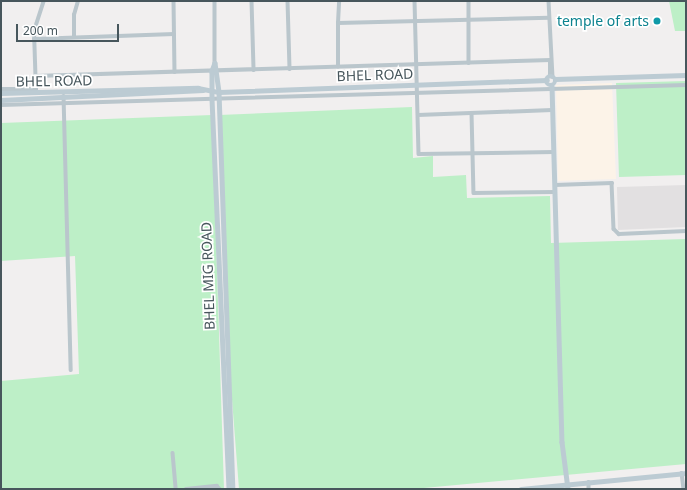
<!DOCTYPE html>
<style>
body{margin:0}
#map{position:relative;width:687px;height:490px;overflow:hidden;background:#f1efef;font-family:"Noto Sans",sans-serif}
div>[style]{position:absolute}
.commercial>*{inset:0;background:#fcf3e8}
.education>*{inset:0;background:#e2e0e1}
.green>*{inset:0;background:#bdefc7}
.street>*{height:3.5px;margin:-1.75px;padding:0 1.75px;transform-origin:1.75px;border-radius:1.75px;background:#bac6cc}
.secondary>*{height:4.5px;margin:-2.25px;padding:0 2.25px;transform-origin:2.25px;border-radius:2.25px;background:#bccbd3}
.secondary>.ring{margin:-2.25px;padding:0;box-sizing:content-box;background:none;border:4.5px solid #bccbd3;border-radius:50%}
.dots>*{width:11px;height:11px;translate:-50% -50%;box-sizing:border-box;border:2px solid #fff;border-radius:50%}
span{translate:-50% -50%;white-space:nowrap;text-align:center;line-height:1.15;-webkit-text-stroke:3.5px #fff;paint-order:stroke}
.culture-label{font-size:14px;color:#0d838f}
.right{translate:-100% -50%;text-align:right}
.street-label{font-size:14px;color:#47565c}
.frame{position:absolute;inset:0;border:2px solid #47565c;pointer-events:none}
.scale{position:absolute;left:16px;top:24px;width:103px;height:18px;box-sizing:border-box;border:2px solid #47565c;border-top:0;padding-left:5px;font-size:12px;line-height:14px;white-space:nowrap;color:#47565c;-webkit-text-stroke:3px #fff;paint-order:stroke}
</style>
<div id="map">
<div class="commercial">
<i style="clip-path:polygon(612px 83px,616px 179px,558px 181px,556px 85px)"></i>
</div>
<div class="education">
<i style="clip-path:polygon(686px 185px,686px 227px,618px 230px,617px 187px)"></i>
</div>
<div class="green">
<i style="clip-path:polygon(669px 1px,686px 1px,686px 31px,675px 31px)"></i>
<i style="clip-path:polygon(686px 81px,686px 175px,619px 177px,616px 83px)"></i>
<i style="clip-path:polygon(412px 107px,413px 158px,433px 156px,433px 177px,466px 175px,467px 198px,550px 196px,551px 243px,686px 239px,686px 464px,413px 489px,239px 489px,229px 361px,219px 115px)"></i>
<i style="clip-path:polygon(212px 115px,224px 489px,1px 489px,1px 381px,79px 374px,75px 256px,1px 261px,1px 123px)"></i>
</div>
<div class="street">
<i style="left:174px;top:1px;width:71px;rotate:89.2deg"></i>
<i style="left:215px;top:1px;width:62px;rotate:90deg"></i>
<i style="left:252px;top:1px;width:69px;rotate:88.3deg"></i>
<i style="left:288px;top:1px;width:68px;rotate:88.3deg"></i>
<i style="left:415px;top:1px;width:153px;rotate:88.5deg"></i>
<i style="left:419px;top:154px;width:135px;rotate:-0.8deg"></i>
<i style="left:469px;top:1px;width:62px;rotate:90deg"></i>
<i style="left:549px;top:1px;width:76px;rotate:87deg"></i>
<i style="left:338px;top:23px;width:22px;rotate:-87deg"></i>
<i style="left:74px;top:37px;width:22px;rotate:-90deg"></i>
<i style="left:74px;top:15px;width:15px;rotate:-74deg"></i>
<i style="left:34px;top:39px;width:140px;rotate:-2deg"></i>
<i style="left:338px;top:67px;width:44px;rotate:-90deg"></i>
<i style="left:338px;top:23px;width:211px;rotate:-1.4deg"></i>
<i style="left:35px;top:76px;width:516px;rotate:-1.78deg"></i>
<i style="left:550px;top:77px;width:16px;rotate:-90deg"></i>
<i style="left:1px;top:89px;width:35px"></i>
<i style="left:36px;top:92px;width:61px;rotate:-91.9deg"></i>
<i style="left:34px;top:31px;width:32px;rotate:-72deg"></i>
<i style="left:64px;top:96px;width:274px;rotate:88.5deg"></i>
<i style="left:1px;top:105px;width:685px;rotate:-1.67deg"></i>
<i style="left:472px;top:113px;width:80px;rotate:88.6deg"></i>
<i style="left:474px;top:193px;width:81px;rotate:-0.7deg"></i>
<i style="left:418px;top:115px;width:134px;rotate:-2.1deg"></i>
<i style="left:555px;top:185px;width:57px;rotate:-2deg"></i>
<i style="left:612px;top:183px;width:46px;rotate:87.5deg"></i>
<i style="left:614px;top:229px;width:7px;rotate:45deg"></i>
<i style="left:619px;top:234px;width:67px;rotate:-2.6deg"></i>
<i style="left:173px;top:453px;width:36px;rotate:85deg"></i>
<i style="left:682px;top:473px;width:16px;rotate:83deg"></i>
<i style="left:589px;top:482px;width:7px;rotate:90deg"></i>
<i style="left:186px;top:489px;width:31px;rotate:-6deg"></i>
<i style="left:217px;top:486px;width:4px;rotate:45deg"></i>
</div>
<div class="secondary">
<i style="left:215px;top:63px;width:9px;rotate:111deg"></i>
<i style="left:212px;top:71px;width:28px;rotate:90deg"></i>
<i style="left:212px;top:99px;width:390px;rotate:87.5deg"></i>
<i style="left:215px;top:63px;width:29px;rotate:82deg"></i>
<i style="left:219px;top:92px;width:397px;rotate:88deg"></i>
<i class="ring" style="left:546px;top:76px;width:5.5px;height:5.5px"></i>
<i style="left:555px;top:79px;width:131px;rotate:-1.7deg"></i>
<i style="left:552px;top:86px;width:356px;rotate:88.4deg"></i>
<i style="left:562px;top:442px;width:47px;rotate:82.7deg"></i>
<i style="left:1px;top:93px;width:197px;rotate:-1.5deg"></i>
<i style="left:198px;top:88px;width:21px;rotate:11deg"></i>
<i style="left:219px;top:92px;width:328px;rotate:-2.1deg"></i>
<i style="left:1px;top:100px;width:202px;rotate:-2.8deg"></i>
<i style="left:521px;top:489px;width:166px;rotate:-5.5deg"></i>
</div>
<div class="dots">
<i style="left:657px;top:21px;background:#0f9aa8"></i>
</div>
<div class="culture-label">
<span class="right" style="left:649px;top:21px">temple of arts</span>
</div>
<div class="street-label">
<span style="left:375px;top:75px;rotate:-2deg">BHEL ROAD</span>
<span style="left:54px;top:81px;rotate:-1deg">BHEL ROAD</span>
<span style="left:208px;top:276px;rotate:-92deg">BHEL MIG ROAD</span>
</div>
<div class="frame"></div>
<div class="scale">200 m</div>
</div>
